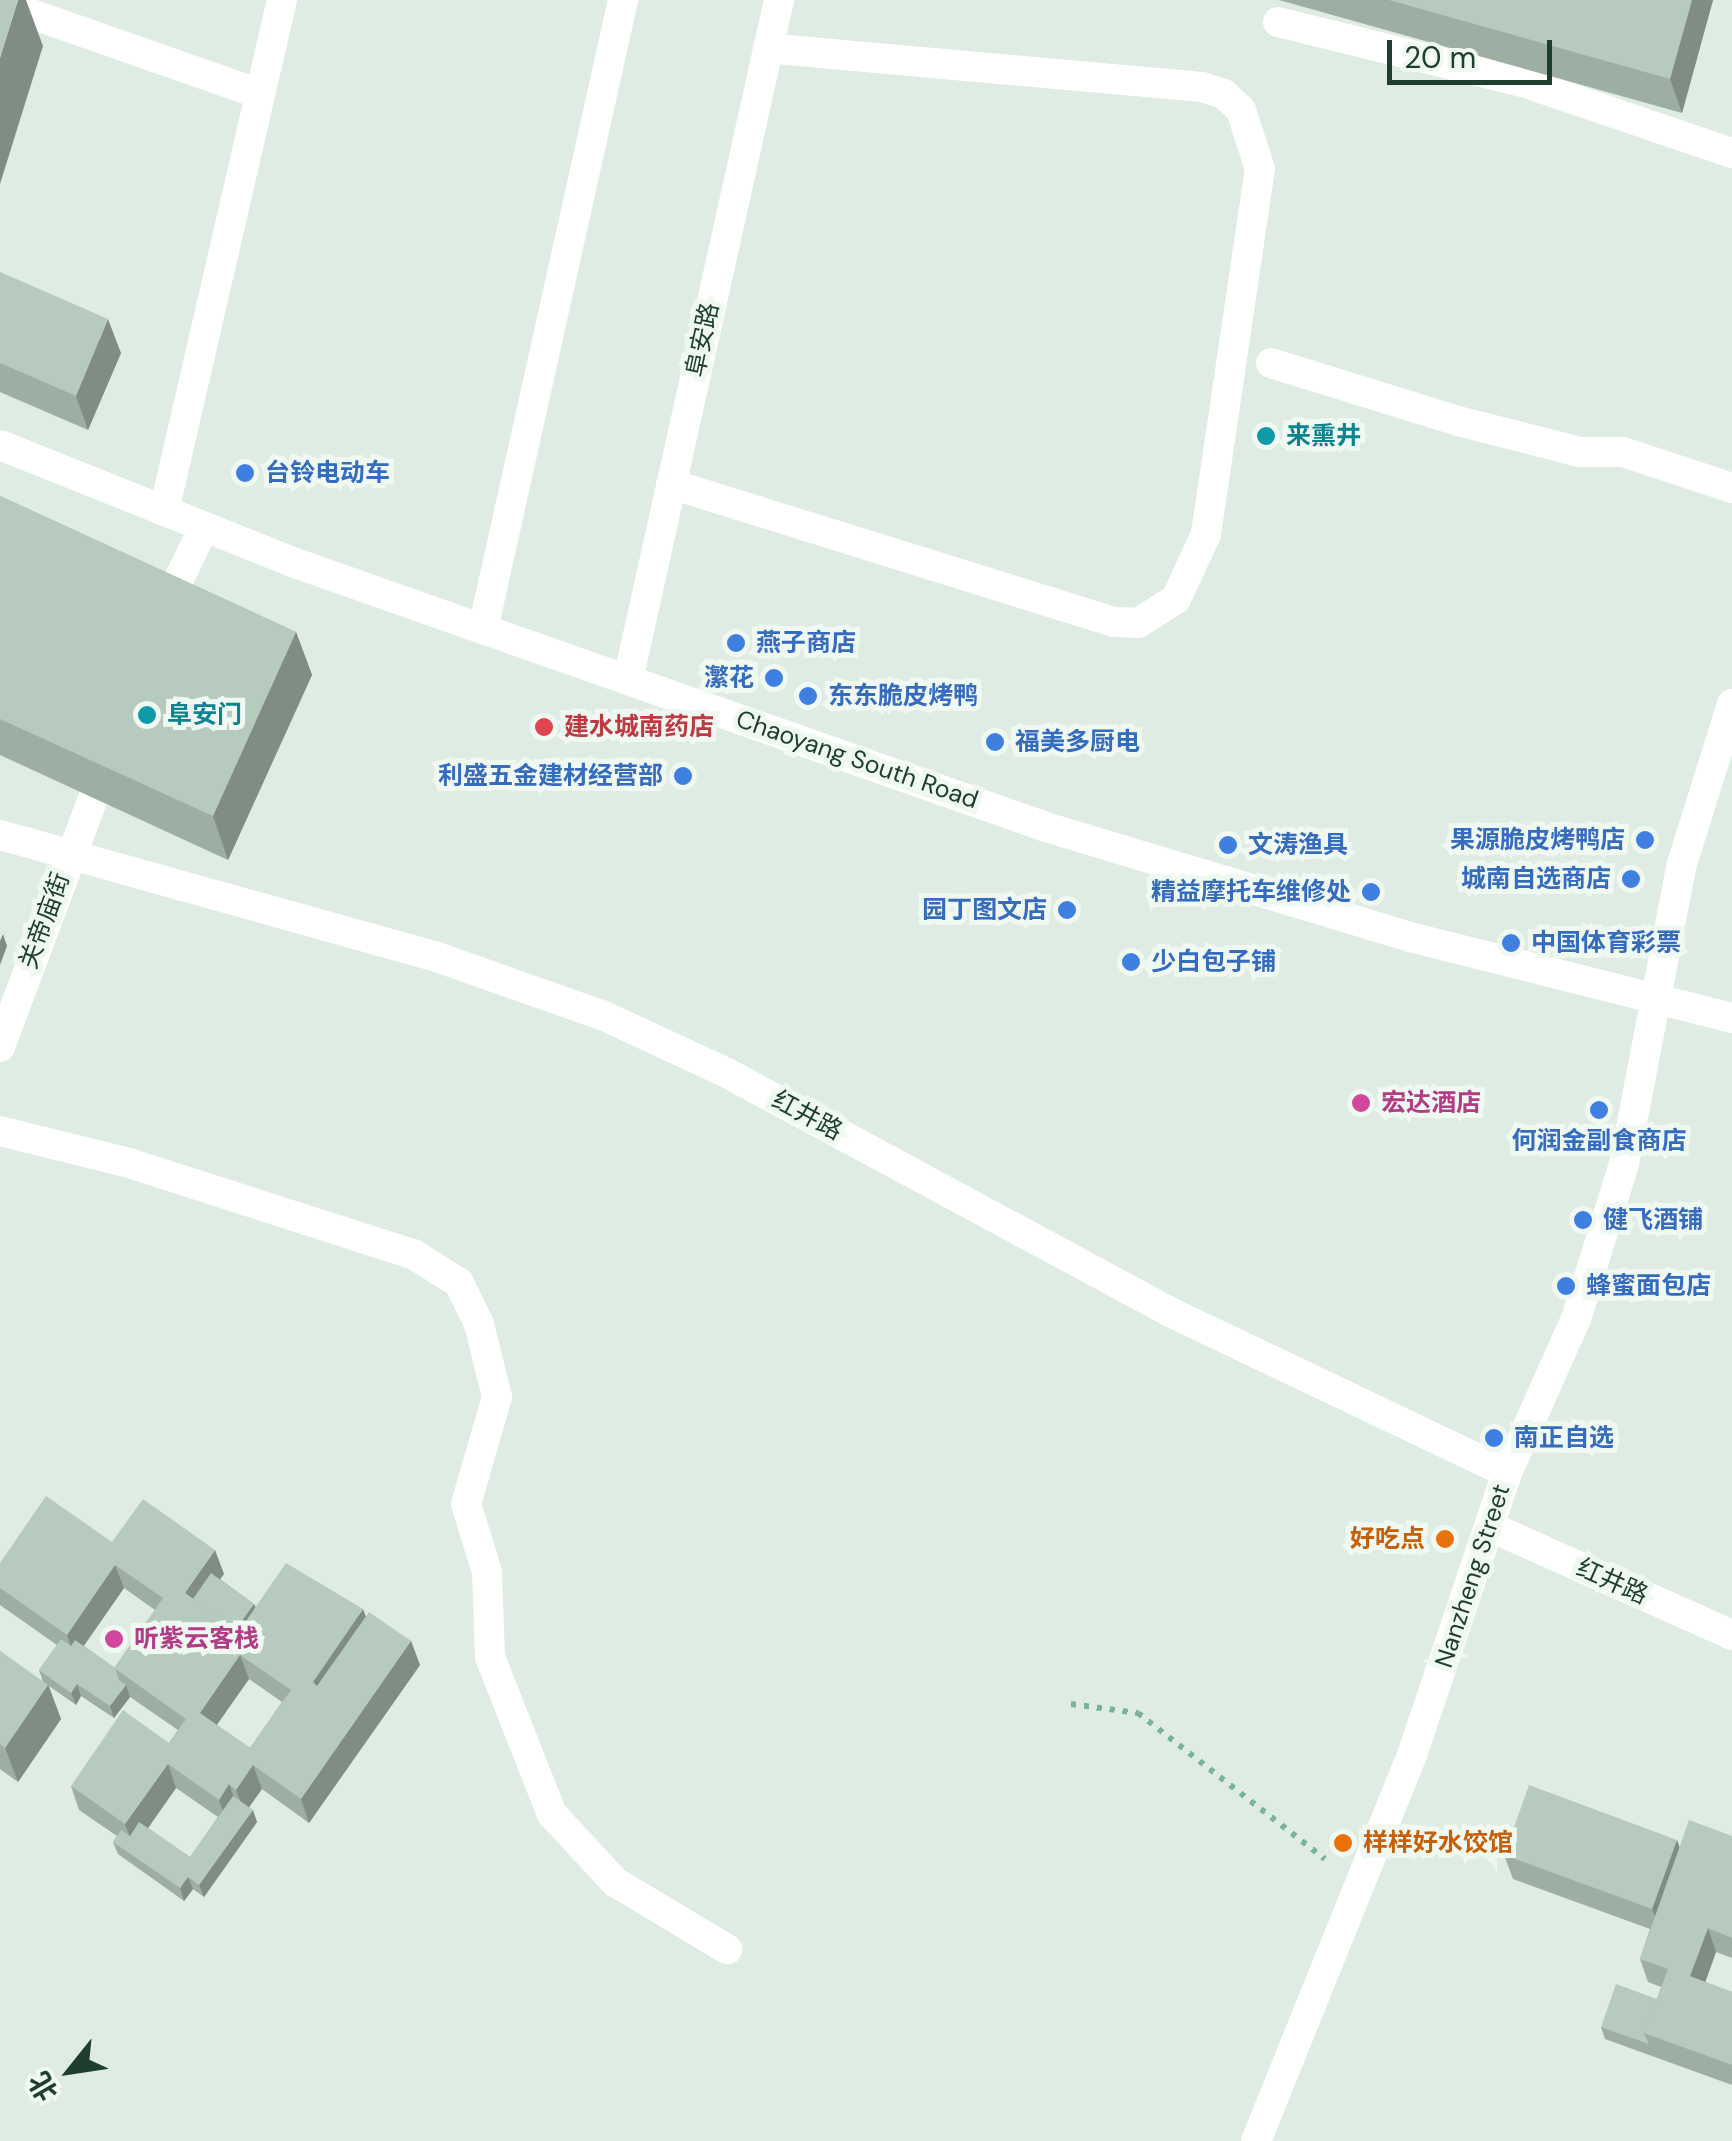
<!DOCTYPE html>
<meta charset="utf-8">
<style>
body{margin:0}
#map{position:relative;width:1732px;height:2141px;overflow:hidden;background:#dfece3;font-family:"DM Sans","Noto Sans SC",sans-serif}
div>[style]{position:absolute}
.path>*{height:6px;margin-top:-3px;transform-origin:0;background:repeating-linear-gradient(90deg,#7cb395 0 5px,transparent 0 13px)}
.lane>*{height:30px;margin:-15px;padding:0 15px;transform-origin:15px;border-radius:15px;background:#fff}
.street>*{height:30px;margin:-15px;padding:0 15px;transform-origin:15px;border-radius:15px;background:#fff}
.secondary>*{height:30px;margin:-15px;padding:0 15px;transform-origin:15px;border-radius:15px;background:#fff}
.wall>*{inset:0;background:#9daea3}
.shaded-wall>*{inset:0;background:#808d85}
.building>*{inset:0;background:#b7cabe}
.dots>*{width:28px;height:28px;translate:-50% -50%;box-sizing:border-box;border:5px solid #f0f8f2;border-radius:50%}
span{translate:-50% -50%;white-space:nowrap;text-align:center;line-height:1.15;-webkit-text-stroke:10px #f0f8f2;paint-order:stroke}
.street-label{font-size:25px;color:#1e3e2e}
.culture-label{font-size:25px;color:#0d838f;font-weight:700}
.left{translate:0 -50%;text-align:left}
.shop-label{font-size:25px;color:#366cbe;font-weight:700}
.right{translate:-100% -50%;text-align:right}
.health-label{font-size:25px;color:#be3a42;font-weight:700}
.hotel-label{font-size:25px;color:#b23c85;font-weight:700}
.food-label{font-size:25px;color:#c56008;font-weight:700}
.north{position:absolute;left:20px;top:2021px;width:100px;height:100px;-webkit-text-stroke:8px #f0f8f2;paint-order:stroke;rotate:240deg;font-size:28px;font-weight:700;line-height:40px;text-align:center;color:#1e3e2e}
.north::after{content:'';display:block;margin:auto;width:35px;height:45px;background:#1e3e2e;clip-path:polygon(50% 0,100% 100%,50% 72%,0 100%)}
.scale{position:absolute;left:1387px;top:40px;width:165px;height:45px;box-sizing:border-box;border:5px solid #1e3e2e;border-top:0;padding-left:12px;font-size:30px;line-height:35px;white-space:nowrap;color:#1e3e2e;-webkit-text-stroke:8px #f0f8f2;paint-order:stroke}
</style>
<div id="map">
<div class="path">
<i style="left:1071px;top:1704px;width:68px;rotate:7.7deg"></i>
<i style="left:1138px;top:1713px;width:237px;rotate:38deg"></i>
</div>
<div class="lane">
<i style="left:0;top:3px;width:275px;rotate:19.3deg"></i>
<i style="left:1278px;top:22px;width:255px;rotate:13.8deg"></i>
<i style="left:1526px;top:83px;width:218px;rotate:18.8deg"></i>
<i style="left:1271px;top:363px;width:196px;rotate:17.2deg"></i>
<i style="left:1458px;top:421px;width:126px;rotate:14.3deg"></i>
<i style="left:1580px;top:452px;width:43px"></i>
<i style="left:1623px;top:452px;width:115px;rotate:18.3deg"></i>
<i style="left:671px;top:484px;width:465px;rotate:17.3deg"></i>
<i style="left:1115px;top:622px;width:23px;rotate:2deg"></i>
<i style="left:1138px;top:623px;width:45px;rotate:-32.3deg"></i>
<i style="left:1176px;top:599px;width:72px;rotate:-65.2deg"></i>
<i style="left:1206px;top:534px;width:369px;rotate:-81.6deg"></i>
<i style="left:1260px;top:169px;width:62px;rotate:-107.9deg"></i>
<i style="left:1241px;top:110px;width:23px;rotate:-137deg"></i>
<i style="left:1224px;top:94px;width:23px;rotate:-162deg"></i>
<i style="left:1202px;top:87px;width:436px;rotate:-174.9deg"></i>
<i style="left:729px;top:1074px;width:501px;rotate:28.35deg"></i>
<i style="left:1170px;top:1312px;width:373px;rotate:25.5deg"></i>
<i style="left:0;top:1131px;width:133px;rotate:13.9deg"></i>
<i style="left:129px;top:1163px;width:298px;rotate:17.8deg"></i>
<i style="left:413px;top:1254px;width:54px;rotate:32.2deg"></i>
<i style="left:459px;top:1283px;width:46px;rotate:64deg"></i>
<i style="left:479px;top:1324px;width:75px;rotate:76.1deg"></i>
<i style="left:497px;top:1397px;width:111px;rotate:106.2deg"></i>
<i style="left:466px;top:1504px;width:71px;rotate:72.8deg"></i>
<i style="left:487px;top:1572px;width:85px;rotate:88deg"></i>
<i style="left:490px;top:1657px;width:169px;rotate:68.5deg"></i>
<i style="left:552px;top:1814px;width:93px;rotate:47.2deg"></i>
<i style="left:615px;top:1882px;width:131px;rotate:30.9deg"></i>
</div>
<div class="street">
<i style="left:164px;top:511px;width:524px;rotate:-77deg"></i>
<i style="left:180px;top:577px;width:55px;rotate:-64.4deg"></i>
<i style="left:0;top:835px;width:451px;rotate:15.6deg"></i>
<i style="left:434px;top:956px;width:178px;rotate:19.4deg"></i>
<i style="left:602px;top:1015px;width:140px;rotate:24.9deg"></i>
<i style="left:0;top:1047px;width:266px;rotate:-69.5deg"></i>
<i style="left:1493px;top:1528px;width:262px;rotate:24.1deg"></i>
<i style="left:1256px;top:2141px;width:419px;rotate:-68deg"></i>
<i style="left:1413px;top:1752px;width:294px;rotate:-71.4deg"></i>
<i style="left:1507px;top:1473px;width:169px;rotate:-65.9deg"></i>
<i style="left:1576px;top:1319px;width:162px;rotate:-72.8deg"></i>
<i style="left:1624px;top:1164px;width:302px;rotate:-79.1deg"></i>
<i style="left:1681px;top:867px;width:171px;rotate:-72.6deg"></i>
</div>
<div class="secondary">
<i style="left:0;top:445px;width:321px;rotate:21.8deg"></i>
<i style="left:298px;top:564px;width:793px;rotate:19.37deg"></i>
<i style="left:1046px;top:827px;width:380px;rotate:16.8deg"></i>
<i style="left:1410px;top:937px;width:332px;rotate:14.1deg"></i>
<i style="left:483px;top:629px;width:644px;rotate:-77.45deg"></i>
<i style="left:628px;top:680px;width:697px;rotate:-77.48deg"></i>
</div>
<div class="wall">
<i style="clip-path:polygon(1279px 0,1713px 0,1682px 113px)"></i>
<i style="clip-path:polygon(0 272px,121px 353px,88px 430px,0 392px)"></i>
<i style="clip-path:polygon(0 496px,296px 632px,312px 675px,228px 860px,0 755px)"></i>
<i style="clip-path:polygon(evenodd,112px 1542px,224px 1574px,220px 1579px,254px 1604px,256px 1607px,366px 1616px,411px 1641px,420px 1665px,309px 1823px,262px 1789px,249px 1807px,257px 1822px,204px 1897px,193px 1889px,184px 1901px,118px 1854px,113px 1842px,117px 1836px,79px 1810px,71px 1786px,169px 1743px,178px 1730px,130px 1697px,114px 1718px,81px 1696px,76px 1705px,49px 1686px,61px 1719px,18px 1782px,0 1769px,0 1651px,43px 1682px,39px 1670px,57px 1645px,0 1605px,0 1563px,112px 1542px,124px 1588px,155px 1610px,115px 1668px,84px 1646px,124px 1588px,112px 1542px,249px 1679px,282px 1702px,250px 1748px,217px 1725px,249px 1679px,112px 1542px,176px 1788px,218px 1817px,190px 1857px,148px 1828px,176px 1788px)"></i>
<i style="clip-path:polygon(1732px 1836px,1732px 1958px,1716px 1952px,1705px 1982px,1732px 1992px,1732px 2085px,1605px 2039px,1601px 2027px,1657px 1999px,1661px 1987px,1648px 1982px,1640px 1959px,1650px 1929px,1513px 1879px,1504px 1855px,1677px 1840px,1680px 1848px)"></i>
</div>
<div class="shaded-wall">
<i style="clip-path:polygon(18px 0,26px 0,43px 46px,0 184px,0 58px)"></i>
<i style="clip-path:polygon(1692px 0,1713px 0,1682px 113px,1670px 79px)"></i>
<i style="clip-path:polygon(108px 319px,121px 353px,88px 430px,76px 396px)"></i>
<i style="clip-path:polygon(296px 632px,312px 675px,228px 860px,213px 816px)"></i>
<i style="clip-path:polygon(3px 934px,7px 946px,0 965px,0 941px)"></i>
<i style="clip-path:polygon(215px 1550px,224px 1574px,198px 1610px,185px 1593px)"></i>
<i style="clip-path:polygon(115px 1565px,124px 1588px,75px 1658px,67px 1635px)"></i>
<i style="clip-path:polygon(254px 1604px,259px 1616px,236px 1647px,232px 1635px)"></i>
<i style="clip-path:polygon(363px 1609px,372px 1633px,321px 1706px,313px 1682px)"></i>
<i style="clip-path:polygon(411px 1641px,420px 1665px,309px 1823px,301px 1799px)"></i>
<i style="clip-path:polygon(240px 1655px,249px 1679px,208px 1737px,200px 1713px)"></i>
<i style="clip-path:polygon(77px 1684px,81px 1696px,76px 1705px,71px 1693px)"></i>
<i style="clip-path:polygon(48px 1685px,61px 1719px,18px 1782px,5px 1748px)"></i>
<i style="clip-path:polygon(126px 1685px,130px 1697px,114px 1718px,110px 1706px)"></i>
<i style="clip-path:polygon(168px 1764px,176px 1788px,134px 1848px,125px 1824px)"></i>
<i style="clip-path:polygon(253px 1765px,262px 1789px,245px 1813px,236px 1790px)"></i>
<i style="clip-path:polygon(229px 1784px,238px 1808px,227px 1823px,219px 1800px)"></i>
<i style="clip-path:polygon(253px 1810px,257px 1822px,204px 1897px,199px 1885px)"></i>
<i style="clip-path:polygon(1677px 1840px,1685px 1864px,1661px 1932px,1652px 1909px)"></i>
<i style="clip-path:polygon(188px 1877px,193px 1889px,184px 1901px,180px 1888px)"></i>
<i style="clip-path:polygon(1708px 1928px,1716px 1952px,1699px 2000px,1690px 1976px)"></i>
</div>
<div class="building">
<i style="clip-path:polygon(0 0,18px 0,0 58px)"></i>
<i style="clip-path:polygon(1389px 0,1692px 0,1670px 79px)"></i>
<i style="clip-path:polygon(0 272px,108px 319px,76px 396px,0 363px)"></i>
<i style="clip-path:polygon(0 496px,296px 632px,213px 816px,0 719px)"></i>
<i style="clip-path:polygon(evenodd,46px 1496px,112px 1542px,143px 1499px,215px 1550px,185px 1593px,239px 1631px,286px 1563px,363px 1609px,313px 1682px,317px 1686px,369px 1612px,411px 1641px,301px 1799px,253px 1765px,236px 1790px,229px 1784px,219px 1800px,168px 1764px,125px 1824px,71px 1786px,123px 1710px,169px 1743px,186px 1719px,114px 1668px,163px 1598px,115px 1565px,67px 1635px,0 1588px,0 1563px,46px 1496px,240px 1655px,291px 1690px,250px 1748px,200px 1713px,240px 1655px)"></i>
<i style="clip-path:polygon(211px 1573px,254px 1604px,236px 1629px,193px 1599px)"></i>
<i style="clip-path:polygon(61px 1639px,71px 1646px,75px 1640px,115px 1668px,119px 1680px,126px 1685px,110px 1706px,77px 1684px,71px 1693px,39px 1670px)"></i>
<i style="clip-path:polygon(0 1651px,48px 1685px,5px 1748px,0 1744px)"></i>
<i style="clip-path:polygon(1529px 1785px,1677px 1840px,1652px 1909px,1504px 1855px)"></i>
<i style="clip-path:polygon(233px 1796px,253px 1810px,199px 1885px,188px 1877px,180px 1888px,113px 1842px,121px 1830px,130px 1836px,139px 1822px,190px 1857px)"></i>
<i style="clip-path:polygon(1689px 1820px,1732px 1836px,1732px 1938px,1708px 1928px,1690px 1976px,1732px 1992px,1732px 2065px,1644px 2033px,1668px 1969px,1640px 1959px)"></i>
<i style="clip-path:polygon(1616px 1984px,1657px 1999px,1644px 2033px,1649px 2044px,1601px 2027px)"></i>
</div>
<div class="dots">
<i style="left:1266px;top:436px;background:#0f9aa8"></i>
<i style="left:245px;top:473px;background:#3f7fe0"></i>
<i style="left:736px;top:643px;background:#3f7fe0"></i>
<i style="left:774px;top:678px;background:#3f7fe0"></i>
<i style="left:808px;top:696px;background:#3f7fe0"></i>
<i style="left:147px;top:715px;background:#0f9aa8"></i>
<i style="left:544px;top:727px;background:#e0444e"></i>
<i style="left:995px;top:742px;background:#3f7fe0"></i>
<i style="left:683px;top:776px;background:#3f7fe0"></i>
<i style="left:1645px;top:840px;background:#3f7fe0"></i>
<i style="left:1228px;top:845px;background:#3f7fe0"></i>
<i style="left:1631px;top:879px;background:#3f7fe0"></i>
<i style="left:1371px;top:892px;background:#3f7fe0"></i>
<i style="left:1067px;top:910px;background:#3f7fe0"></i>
<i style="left:1511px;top:943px;background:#3f7fe0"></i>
<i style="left:1131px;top:962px;background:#3f7fe0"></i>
<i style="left:1361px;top:1103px;background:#d1479c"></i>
<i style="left:1599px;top:1110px;background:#3f7fe0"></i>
<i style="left:1583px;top:1220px;background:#3f7fe0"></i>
<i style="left:1566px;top:1286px;background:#3f7fe0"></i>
<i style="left:1494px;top:1438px;background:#3f7fe0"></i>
<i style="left:1445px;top:1539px;background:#e8710a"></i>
<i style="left:114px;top:1639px;background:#d1479c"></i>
<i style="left:1343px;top:1843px;background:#e8710a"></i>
</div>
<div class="street-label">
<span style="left:703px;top:340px;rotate:-78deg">阜安路</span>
<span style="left:857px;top:760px;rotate:19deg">Chaoyang South Road</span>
<span style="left:45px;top:921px;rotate:-70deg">关帝庙街</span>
<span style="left:807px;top:1116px;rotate:28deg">红井路</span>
<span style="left:1473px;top:1576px;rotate:-72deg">Nanzheng Street</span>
<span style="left:1612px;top:1582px;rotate:24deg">红井路</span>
</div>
<div class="culture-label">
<span class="left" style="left:1286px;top:436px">来熏井</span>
<span class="left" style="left:167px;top:715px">阜安门</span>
</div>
<div class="shop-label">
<span class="left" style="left:265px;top:473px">台铃电动车</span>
<span class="left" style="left:756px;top:643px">燕子商店</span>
<span class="right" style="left:754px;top:678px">瀿花</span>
<span class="left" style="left:828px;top:696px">东东脆皮烤鸭</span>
<span class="left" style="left:1015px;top:742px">福美多厨电</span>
<span class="right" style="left:663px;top:776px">利盛五金建材经营部</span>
<span class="right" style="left:1625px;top:840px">果源脆皮烤鸭店</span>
<span class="left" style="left:1248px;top:845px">文涛渔具</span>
<span class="right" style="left:1611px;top:879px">城南自选商店</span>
<span class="right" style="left:1351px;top:892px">精益摩托车维修处</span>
<span class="right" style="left:1047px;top:910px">园丁图文店</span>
<span class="left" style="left:1531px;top:943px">中国体育彩票</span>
<span class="left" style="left:1151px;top:962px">少白包子铺</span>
<span style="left:1599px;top:1141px">何润金副食商店</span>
<span class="left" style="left:1603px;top:1220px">健飞酒铺</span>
<span class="left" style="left:1586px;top:1286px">蜂蜜面包店</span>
<span class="left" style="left:1514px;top:1438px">南正自选</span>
</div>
<div class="health-label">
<span class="left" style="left:564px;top:727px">建水城南药店</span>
</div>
<div class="hotel-label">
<span class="left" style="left:1381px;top:1103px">宏达酒店</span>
<span class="left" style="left:134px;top:1639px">听紫云客栈</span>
</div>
<div class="food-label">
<span class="right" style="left:1425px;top:1539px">好吃点</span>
<span class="left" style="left:1363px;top:1843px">样样好水饺馆</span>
</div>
<div class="north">北</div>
<div class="scale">20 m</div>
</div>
